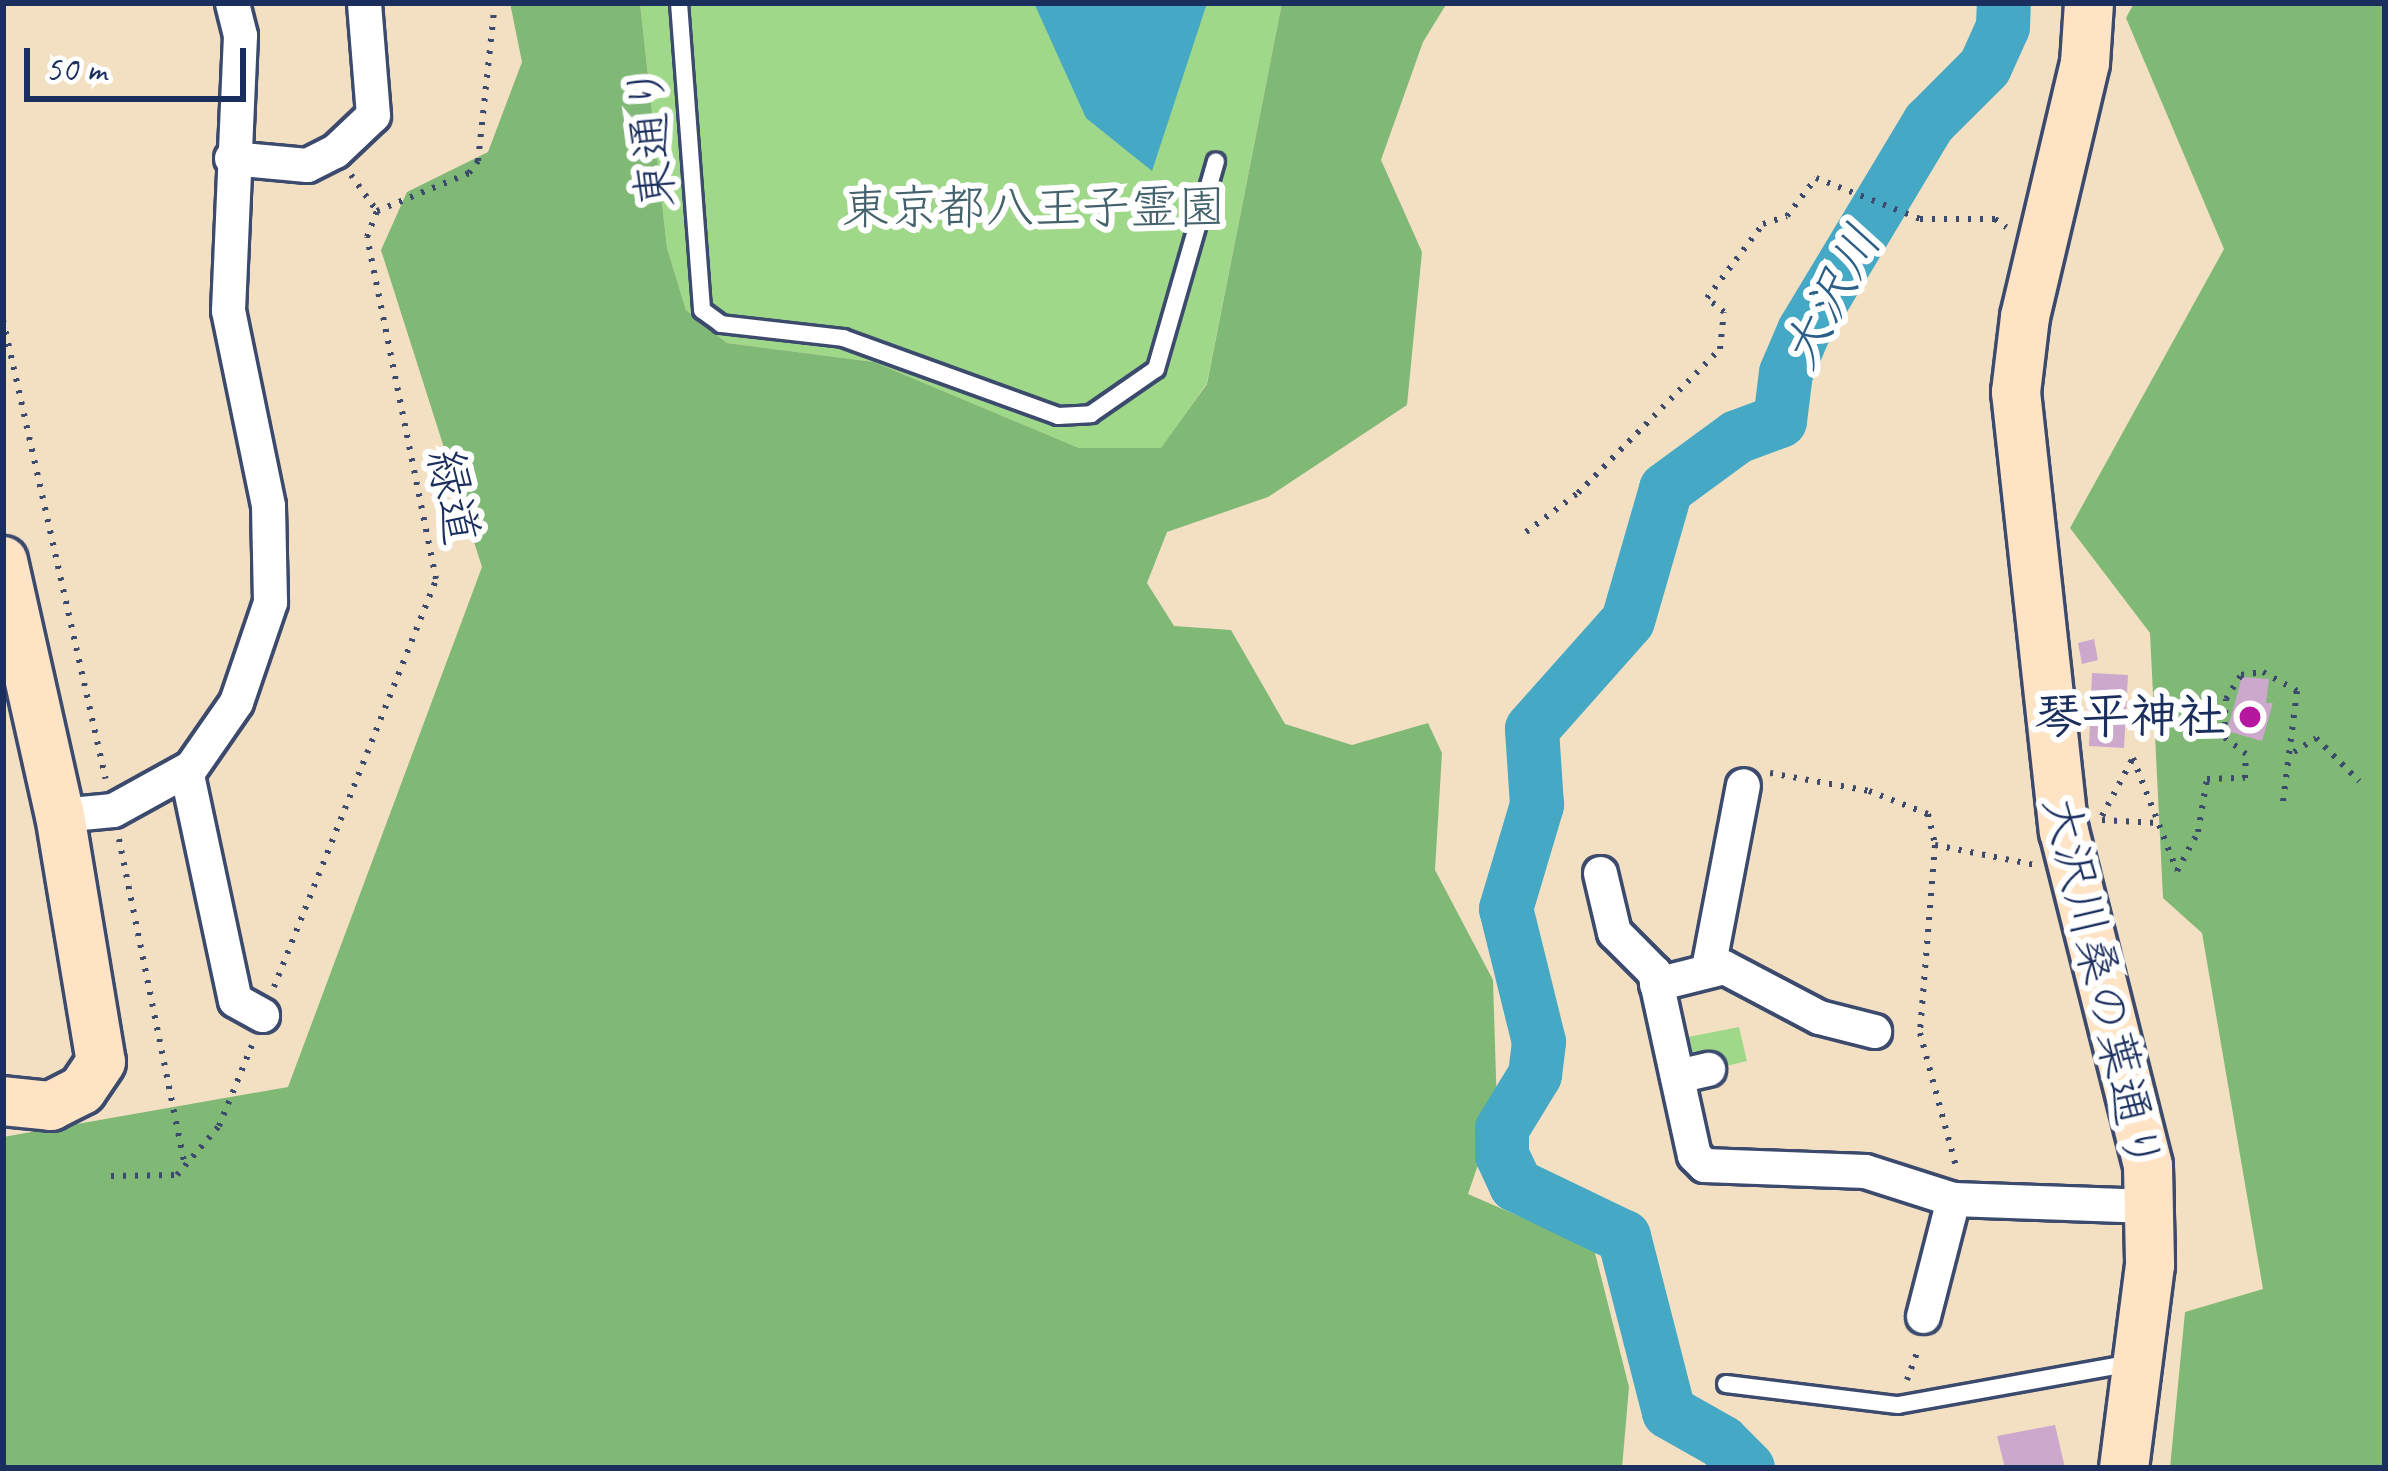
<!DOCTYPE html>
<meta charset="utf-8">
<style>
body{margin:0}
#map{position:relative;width:2388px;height:1471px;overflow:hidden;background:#f3e0c3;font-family:Caveat,"Klee One",sans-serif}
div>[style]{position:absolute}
.green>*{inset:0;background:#a0d88a}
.forest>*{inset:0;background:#80b876}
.water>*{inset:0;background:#45a8c5}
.river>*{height:54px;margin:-27px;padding:0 27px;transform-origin:27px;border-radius:27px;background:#45a8c5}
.building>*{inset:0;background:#cba8cc}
.path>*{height:6px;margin-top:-3px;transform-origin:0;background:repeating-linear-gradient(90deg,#3b4a6d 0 3px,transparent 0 12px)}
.roads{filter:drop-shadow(3px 0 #3b4a6d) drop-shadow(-3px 0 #3b4a6d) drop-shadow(0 3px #3b4a6d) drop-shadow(0 -3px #3b4a6d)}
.lane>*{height:16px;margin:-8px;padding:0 8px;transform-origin:8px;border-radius:8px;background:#fff}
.street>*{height:33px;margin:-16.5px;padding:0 16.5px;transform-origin:16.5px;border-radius:16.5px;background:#fff}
.secondary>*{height:48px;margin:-24px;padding:0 24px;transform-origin:24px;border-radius:24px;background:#fee4c5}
.dots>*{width:33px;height:33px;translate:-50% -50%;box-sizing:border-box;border:6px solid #fff;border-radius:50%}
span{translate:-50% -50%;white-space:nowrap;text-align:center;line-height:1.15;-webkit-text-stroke:12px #fff;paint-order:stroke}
.street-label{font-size:48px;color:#1b2f5e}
.park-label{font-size:48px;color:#43626b}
.poi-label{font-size:48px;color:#1b2f5e;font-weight:700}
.right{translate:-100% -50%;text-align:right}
.water-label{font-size:51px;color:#2c5f87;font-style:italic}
.frame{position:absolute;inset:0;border:6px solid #1b2f5e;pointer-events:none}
.scale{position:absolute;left:24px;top:48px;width:222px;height:54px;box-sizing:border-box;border:6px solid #1b2f5e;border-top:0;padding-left:15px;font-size:36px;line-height:42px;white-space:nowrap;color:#1b2f5e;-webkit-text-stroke:9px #fff;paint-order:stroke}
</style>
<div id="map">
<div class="green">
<i style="clip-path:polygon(640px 3px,1282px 3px,1207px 383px,1162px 448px,1079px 448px,874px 362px,727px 343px,686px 310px,667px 248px)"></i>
<i style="clip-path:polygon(1739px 1027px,1747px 1061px,1714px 1069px,1684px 1048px,1683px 1038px)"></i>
</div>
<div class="forest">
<i style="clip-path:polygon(510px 3px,640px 3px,667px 248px,686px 310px,727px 343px,874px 362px,1079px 448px,1161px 448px,1207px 384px,1282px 3px,1447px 3px,1423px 42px,1381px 160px,1422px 252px,1407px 405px,1268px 497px,1167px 532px,1147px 583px,1174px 626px,1231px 630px,1285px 724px,1352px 745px,1428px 723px,1442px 753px,1435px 870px,1493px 980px,1497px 1109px,1468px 1194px,1594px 1249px,1629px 1387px,1622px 1468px,3px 1468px,3px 1137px,288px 1087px,482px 567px,381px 250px,407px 192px,488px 152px,522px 62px)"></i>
<i style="clip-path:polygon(2134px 3px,2385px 3px,2385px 1468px,2170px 1468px,2185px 1312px,2263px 1289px,2202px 933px,2163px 898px,2150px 633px,2070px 528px,2224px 249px,2126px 18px)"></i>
</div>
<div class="water">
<i style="clip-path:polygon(1034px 3px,1207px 3px,1152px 171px,1086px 118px)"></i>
</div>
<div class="river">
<i style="left:1748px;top:1468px;width:37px;rotate:-135deg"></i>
<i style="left:1722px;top:1442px;width:61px;rotate:-150.5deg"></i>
<i style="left:1669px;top:1412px;width:181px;rotate:-104.4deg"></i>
<i style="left:1624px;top:1237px;width:120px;rotate:-154.3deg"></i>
<i style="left:1516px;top:1185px;width:33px;rotate:-115deg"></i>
<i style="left:1502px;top:1155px;width:26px;rotate:-90deg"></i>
<i style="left:1502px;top:1129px;width:63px;rotate:-58.6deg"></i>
<i style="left:1535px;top:1075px;width:33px;rotate:-83deg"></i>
<i style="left:1539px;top:1042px;width:137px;rotate:-103.9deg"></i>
<i style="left:1506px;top:909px;width:109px;rotate:-73.4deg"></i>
<i style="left:1537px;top:805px;width:76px;rotate:-93.8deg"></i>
<i style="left:1532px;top:729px;width:144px;rotate:-48.4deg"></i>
<i style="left:1628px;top:621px;width:137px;rotate:-73.9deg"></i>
<i style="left:1666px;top:489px;width:88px;rotate:-36.2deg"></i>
<i style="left:1737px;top:437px;width:46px;rotate:-20.4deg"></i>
<i style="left:1780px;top:421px;width:48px;rotate:-82.9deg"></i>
<i style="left:1786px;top:373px;width:46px;rotate:-66.8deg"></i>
<i style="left:1804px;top:331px;width:243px;rotate:-59deg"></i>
<i style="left:1929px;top:123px;width:79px;rotate:-45deg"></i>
<i style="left:1985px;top:67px;width:44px;rotate:-65.8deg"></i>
<i style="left:2003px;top:27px;width:24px;rotate:-88deg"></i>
</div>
<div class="building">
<i style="clip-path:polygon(2094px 639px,2098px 660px,2082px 664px,2078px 643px)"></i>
<i style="clip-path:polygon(2092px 673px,2128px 675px,2124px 748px,2089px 746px)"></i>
<i style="clip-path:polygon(2242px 677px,2269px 679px,2266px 703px,2273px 703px,2262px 741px,2227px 731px)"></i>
<i style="clip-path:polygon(2055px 1425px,2065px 1468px,2005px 1468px,1997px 1436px)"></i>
</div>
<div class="path">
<i style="left:351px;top:175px;width:44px;rotate:54.2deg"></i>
<i style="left:3px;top:320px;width:470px;rotate:77.4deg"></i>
<i style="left:1526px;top:532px;width:65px;rotate:-36.9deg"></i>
<i style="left:1578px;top:493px;width:202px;rotate:-45.4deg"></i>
<i style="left:1720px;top:349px;width:37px;rotate:-84deg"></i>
<i style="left:1724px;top:312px;width:22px;rotate:-141deg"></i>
<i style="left:1707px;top:298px;width:93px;rotate:-52.9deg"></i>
<i style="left:1763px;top:224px;width:25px;rotate:-18deg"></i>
<i style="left:1787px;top:216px;width:48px;rotate:-52.7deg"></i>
<i style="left:1816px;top:178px;width:112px;rotate:21.5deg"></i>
<i style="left:1920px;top:219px;width:75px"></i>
<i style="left:1995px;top:219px;width:14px;rotate:36deg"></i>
<i style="left:2294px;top:752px;width:26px;rotate:-32deg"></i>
<i style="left:2316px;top:738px;width:61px;rotate:45deg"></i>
<i style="left:1770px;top:773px;width:101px;rotate:10.3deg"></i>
<i style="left:1869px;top:791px;width:63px;rotate:21.3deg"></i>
<i style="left:1928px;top:814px;width:32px;rotate:77deg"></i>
<i style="left:1935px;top:845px;width:102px;rotate:11.3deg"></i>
<i style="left:2102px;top:816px;width:66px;rotate:-61.9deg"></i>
<i style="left:2133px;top:758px;width:121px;rotate:68.7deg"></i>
<i style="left:2177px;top:871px;width:44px;rotate:-61.7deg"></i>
<i style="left:2198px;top:832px;width:54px;rotate:-80.4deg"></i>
<i style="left:2207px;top:779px;width:38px;rotate:-2deg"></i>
<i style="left:2245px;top:778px;width:24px;rotate:-88deg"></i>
<i style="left:2246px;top:754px;width:28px;rotate:-142deg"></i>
<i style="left:2224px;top:737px;width:38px;rotate:-87deg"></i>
<i style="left:2226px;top:699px;width:28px;rotate:-58deg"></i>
<i style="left:2241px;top:675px;width:22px;rotate:-8deg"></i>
<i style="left:2263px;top:672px;width:39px;rotate:29deg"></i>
<i style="left:2297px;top:691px;width:112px;rotate:97.2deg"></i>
<i style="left:2102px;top:820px;width:55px;rotate:3.1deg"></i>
<i style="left:119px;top:839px;width:334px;rotate:78.6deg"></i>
<i style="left:1935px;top:845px;width:189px;rotate:94.6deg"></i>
<i style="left:1920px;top:1033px;width:138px;rotate:74.9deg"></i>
<i style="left:274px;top:987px;width:439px;rotate:-68.3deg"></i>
<i style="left:436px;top:579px;width:349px;rotate:-101.4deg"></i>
<i style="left:367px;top:237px;width:28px;rotate:-69deg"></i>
<i style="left:377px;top:211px;width:100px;rotate:-22.4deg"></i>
<i style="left:469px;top:173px;width:15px;rotate:-53deg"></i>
<i style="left:478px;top:161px;width:159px;rotate:-83.9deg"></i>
<i style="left:111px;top:1176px;width:66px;rotate:-0.9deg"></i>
<i style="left:177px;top:1175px;width:65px;rotate:-49.4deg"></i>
<i style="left:219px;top:1126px;width:87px;rotate:-67.8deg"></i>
<i style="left:1907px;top:1380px;width:35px;rotate:-70deg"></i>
</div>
<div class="roads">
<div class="lane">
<i style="left:679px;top:3px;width:308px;rotate:85.7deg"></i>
<i style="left:702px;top:310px;width:24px;rotate:36deg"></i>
<i style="left:721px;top:324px;width:123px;rotate:6.5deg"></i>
<i style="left:843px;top:338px;width:229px;rotate:19.9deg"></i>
<i style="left:1058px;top:416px;width:33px;rotate:-3deg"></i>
<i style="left:1091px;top:414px;width:79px;rotate:-34.7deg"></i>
<i style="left:1156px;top:369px;width:216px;rotate:-73.9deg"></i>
<i style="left:1726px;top:1384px;width:173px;rotate:7deg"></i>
<i style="left:1898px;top:1405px;width:237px;rotate:-10.2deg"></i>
</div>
<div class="street">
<i style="left:231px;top:158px;width:76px;rotate:5.3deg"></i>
<i style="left:307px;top:165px;width:31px;rotate:-27deg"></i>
<i style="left:335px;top:151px;width:52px;rotate:-43.5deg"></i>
<i style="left:373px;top:115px;width:112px;rotate:-94.6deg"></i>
<i style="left:186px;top:770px;width:235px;rotate:78deg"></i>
<i style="left:235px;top:1000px;width:31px;rotate:29deg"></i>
<i style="left:60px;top:815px;width:53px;rotate:-5.4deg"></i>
<i style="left:113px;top:810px;width:89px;rotate:-28.9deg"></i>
<i style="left:191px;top:767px;width:79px;rotate:-55.3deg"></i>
<i style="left:236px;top:702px;width:106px;rotate:-71.2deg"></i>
<i style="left:270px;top:602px;width:97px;rotate:-91.2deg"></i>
<i style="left:268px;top:505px;width:199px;rotate:-101.6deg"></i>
<i style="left:228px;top:310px;width:275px;rotate:-87.5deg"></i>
<i style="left:240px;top:35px;width:33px;rotate:-104deg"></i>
<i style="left:1600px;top:873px;width:61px;rotate:76.7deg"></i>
<i style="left:1614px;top:932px;width:57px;rotate:45deg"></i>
<i style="left:1654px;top:972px;width:187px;rotate:77.7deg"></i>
<i style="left:1694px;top:1155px;width:14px;rotate:45deg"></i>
<i style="left:1704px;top:1165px;width:161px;rotate:2.1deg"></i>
<i style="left:1865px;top:1171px;width:92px;rotate:17.7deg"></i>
<i style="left:1953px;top:1199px;width:198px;rotate:2deg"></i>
<i style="left:1708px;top:968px;width:186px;rotate:-79.2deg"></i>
<i style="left:1656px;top:984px;width:70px;rotate:-14deg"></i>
<i style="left:1724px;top:967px;width:107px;rotate:27.8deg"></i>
<i style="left:1819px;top:1017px;width:57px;rotate:14.3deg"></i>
<i style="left:1677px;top:1076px;width:32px;rotate:-13deg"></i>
<i style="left:1923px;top:1316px;width:121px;rotate:-75.6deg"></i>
</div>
<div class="secondary">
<i style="left:2089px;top:3px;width:60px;rotate:93.8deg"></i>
<i style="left:2085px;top:63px;width:261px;rotate:103.3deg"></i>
<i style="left:2025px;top:317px;width:76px;rotate:96.8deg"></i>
<i style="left:2016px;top:392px;width:442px;rotate:83.8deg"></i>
<i style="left:2064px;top:831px;width:345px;rotate:75.9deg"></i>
<i style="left:2148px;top:1166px;width:99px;rotate:88.8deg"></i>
<i style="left:2150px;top:1265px;width:205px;rotate:97.3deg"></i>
<i style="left:3px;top:561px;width:260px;rotate:77.4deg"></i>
<i style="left:60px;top:815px;width:250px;rotate:80.6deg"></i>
<i style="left:101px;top:1062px;width:34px;rotate:124deg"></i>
<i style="left:82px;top:1090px;width:35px;rotate:153deg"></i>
<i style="left:51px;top:1106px;width:48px;rotate:-174.1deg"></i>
</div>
</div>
<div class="dots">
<i style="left:2250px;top:717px;background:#b5179e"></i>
</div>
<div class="street-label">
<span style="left:651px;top:136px;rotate:-95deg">東通り</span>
<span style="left:453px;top:497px;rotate:79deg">緑道</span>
<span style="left:2102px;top:984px;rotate:77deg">大沢川桑の葉通り</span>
</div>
<div class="park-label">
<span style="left:1034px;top:208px">東京都八王子霊園</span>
</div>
<div class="poi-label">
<span class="right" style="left:2226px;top:717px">琴平神社</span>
</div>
<div class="water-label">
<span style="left:1831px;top:297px;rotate:-62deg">大沢川</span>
</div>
<div class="frame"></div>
<div class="scale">50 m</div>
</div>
